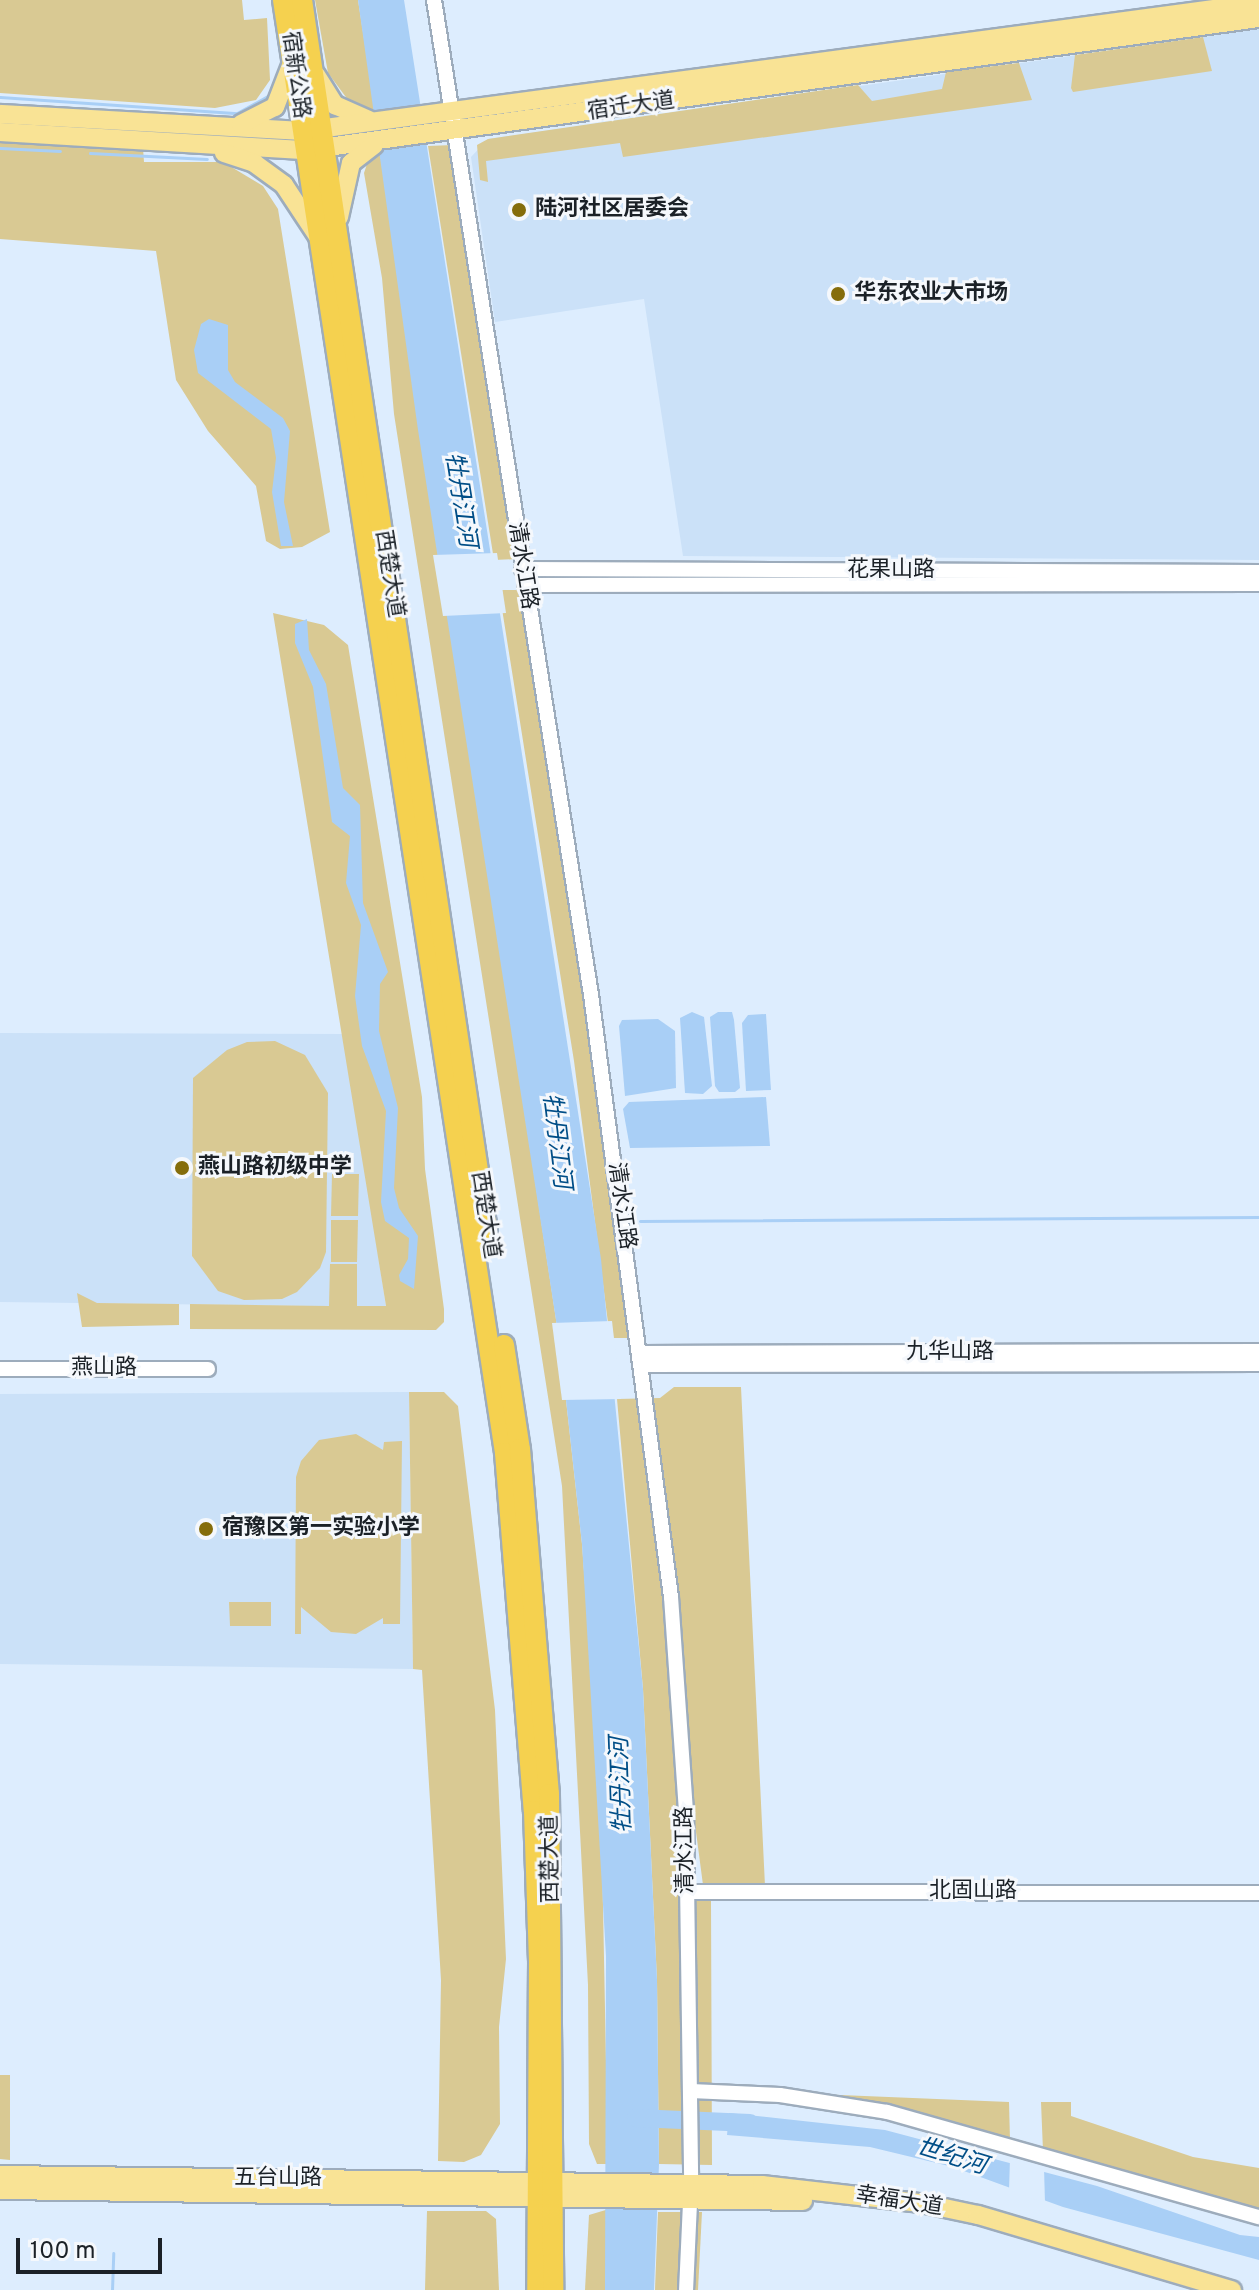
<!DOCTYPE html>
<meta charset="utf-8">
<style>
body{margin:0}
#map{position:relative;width:1259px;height:2290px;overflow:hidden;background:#ddedfe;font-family:Overpass,"Noto Sans SC",sans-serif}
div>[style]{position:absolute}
.built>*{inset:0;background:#cbe1f8}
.green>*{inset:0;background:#d9c993}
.water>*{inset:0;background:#a9cff6}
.pier>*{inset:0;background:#ddedfe}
.stream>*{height:3px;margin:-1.5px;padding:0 1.5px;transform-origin:1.5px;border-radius:1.5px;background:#a9cff6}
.river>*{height:18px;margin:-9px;padding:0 9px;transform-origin:9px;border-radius:9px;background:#a9cff6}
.roads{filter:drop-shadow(2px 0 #9dacbc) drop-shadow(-2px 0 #9dacbc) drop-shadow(0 2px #9dacbc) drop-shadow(0 -2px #9dacbc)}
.minor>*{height:14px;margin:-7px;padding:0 7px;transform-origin:7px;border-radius:7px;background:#fff}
.major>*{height:18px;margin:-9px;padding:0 9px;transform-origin:9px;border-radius:9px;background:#f9e395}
.highway>*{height:20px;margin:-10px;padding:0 10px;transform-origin:10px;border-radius:10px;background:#f5d14f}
.dots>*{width:22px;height:22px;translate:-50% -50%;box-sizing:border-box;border:4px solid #f5f8fc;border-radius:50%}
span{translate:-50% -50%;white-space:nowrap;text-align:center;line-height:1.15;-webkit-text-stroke:6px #f5f8fc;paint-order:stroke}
.street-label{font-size:22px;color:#1b2127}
.poi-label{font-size:22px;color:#1b2127;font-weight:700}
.left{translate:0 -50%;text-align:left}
.water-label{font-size:24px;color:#004e87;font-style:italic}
.scale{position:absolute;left:16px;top:2238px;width:146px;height:36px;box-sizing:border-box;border:4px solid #1b2127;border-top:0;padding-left:10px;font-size:24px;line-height:28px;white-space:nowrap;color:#1b2127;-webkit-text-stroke:6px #f5f8fc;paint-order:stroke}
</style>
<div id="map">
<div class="built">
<i style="clip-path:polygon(1259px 29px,1259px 560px,683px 556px,644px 299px,495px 322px,471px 157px,488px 139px)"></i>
<i style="clip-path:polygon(0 1033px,345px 1034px,386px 1307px,0 1302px)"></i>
<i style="clip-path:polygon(409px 1392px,413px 1669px,0 1664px,0 1394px)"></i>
</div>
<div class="green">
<i style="clip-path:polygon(0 0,242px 0,244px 20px,267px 18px,270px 80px,256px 100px,215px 108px,0 93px)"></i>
<i style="clip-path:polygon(315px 0,358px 0,375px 109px,357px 112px,328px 73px)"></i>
<i style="clip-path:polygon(1203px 37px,1212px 71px,1073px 92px,1071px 88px,1075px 55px)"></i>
<i style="clip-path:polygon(1019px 63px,1032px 100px,623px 157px,620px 143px,486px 161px,488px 182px,480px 180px,477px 145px,488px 139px,858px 85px,872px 101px,942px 89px,946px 72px)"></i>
<i style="clip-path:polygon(0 140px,143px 148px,144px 162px,223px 162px,263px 186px,278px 209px,330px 532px,302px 547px,280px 549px,266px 541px,256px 486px,208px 431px,176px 380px,156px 251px,0 239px)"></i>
<i style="clip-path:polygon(453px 145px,517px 559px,494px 560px,428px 146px)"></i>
<i style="clip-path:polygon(380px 153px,560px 1346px,582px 1544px,601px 1804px,608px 2164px,597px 2164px,589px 2144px,588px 1985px,562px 1486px,394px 414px,382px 278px,364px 173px,369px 158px)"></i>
<i style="clip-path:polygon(499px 590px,521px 590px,637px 1338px,610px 1338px,574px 1061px)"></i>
<i style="clip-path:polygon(273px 613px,324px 625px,348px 645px,422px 1097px,425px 1169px,444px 1309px,444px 1322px,436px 1330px,190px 1329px,190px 1304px,329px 1306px,330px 1264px,357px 1264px,357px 1306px,386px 1306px)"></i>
<i style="clip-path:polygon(275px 1041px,305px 1055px,328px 1093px,326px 1252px,320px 1268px,297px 1292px,282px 1299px,244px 1300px,218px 1291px,192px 1256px,193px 1078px,227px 1050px,247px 1042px)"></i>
<i style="clip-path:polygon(332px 1174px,359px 1174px,358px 1216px,331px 1216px)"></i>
<i style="clip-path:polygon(331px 1220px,358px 1220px,357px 1262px,331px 1262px)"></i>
<i style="clip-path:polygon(77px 1293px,97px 1303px,179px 1304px,179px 1325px,82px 1327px)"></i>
<i style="clip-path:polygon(674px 1387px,741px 1387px,765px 1886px,703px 1885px,691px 1794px,695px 1900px,711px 1900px,712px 2165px,659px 2164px,657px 1980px,643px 1689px,617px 1399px,660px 1398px)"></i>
<i style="clip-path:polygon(409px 1392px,444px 1392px,458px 1406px,495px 1710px,506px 1959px,499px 2027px,500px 2124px,481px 2155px,464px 2162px,438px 2161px,441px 1980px,422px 1670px,413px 1669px)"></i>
<i style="clip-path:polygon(356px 1434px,383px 1450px,384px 1442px,402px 1441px,400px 1624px,383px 1624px,383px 1618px,356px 1634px,331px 1632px,301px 1607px,301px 1634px,295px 1634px,296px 1477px,301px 1461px,319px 1440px)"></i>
<i style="clip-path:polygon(229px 1602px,271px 1602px,271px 1626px,230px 1626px)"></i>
<i style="clip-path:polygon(0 2075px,10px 2075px,10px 2160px,0 2159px)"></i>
<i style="clip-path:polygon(719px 2090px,1009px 2102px,1010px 2140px)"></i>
<i style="clip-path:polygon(1041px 2102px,1071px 2102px,1071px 2116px,1193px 2157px,1259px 2168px,1259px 2213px,1043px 2151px)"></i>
<i style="clip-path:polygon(609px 2209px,605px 2290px,585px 2290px,589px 2215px)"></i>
<i style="clip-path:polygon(427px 2211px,486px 2211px,496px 2219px,499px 2290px,425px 2290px)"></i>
<i style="clip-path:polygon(658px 2212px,702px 2212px,698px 2290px,655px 2290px)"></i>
</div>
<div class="water">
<i style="clip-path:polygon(358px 0,404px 0,601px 1259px,643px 1689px,657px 1980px,659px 2164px,654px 2290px,605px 2290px,606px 1956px,582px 1544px,560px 1346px,418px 430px)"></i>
<i style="clip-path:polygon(209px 319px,228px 325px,228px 370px,235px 382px,283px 418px,290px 431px,284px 502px,293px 546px,281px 546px,272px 492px,276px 458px,271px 429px,198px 373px,194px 350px,201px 324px)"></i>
<i style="clip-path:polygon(307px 619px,309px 650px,326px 684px,343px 788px,360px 805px,363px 903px,388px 972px,380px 984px,379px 1031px,398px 1108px,394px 1188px,399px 1208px,418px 1236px,414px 1289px,400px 1281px,399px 1275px,408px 1259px,409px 1238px,385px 1221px,381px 1202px,386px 1111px,362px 1046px,355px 996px,361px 925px,346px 883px,350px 836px,332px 822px,313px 687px,295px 643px,295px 624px)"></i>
<i style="clip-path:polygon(692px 1012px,704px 1017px,712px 1086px,703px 1094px,685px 1093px,680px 1018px)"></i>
<i style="clip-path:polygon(718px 1012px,732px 1012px,734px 1020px,740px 1088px,735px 1092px,719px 1092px,715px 1086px,710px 1017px)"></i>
<i style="clip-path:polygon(766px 1014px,771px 1090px,746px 1091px,742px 1023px,748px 1015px)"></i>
<i style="clip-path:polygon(658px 1019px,675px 1031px,676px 1088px,625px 1096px,619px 1026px,622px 1020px)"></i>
<i style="clip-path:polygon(766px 1097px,770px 1146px,630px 1148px,623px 1109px,629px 1102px)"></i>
<i style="clip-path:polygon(729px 2113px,885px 2130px,1097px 2186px,1240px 2235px,1259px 2237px,1259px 2260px,1063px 2207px,953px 2167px,870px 2147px,727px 2135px)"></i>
</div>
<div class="pier">
<i style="clip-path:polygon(497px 553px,506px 613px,443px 616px,433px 555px)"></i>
<i style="clip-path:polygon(612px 1321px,621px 1399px,562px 1400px,552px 1323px)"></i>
<i style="clip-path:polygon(1010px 2159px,1044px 2168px,1045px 2203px,1009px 2190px)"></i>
</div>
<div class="stream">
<i style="left:0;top:97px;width:238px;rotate:3.9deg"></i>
<i style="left:237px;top:113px;width:38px;rotate:-29deg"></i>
<i style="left:0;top:148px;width:60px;rotate:2.9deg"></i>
<i style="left:90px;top:153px;width:117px;rotate:2.9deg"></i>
<i style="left:640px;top:1221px;width:619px;rotate:-0.37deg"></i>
<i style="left:112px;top:2290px;width:37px;rotate:-88deg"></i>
</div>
<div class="river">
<i style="left:636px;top:2118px;width:114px;rotate:2.5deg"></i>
</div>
<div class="roads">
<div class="minor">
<i style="left:434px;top:0;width:1007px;rotate:81.03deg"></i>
<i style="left:591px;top:995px;width:607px;rotate:82.43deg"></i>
<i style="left:671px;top:1597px;width:214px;rotate:86deg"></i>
<i style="left:686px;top:1810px;width:371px;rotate:89.2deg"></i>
<i style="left:691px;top:2181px;width:109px;rotate:92.6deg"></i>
<i style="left:522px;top:569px;width:737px;rotate:0.23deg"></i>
<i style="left:525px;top:585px;width:734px;rotate:-0.08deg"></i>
<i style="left:641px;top:1353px;width:618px;rotate:-0.19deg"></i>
<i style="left:643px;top:1365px;width:616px;rotate:-0.09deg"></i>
<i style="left:0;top:1369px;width:208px"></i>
<i style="left:688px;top:1892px;width:571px;rotate:0.1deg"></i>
<i style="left:691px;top:2091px;width:89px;rotate:2.6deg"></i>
<i style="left:780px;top:2095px;width:108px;rotate:9deg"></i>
<i style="left:887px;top:2112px;width:387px;rotate:15.8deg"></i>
</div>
<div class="major">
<i style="left:316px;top:75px;width:36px;rotate:58deg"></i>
<i style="left:335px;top:105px;width:37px;rotate:24deg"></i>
<i style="left:0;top:114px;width:303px;rotate:3.2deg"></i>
<i style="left:303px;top:131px;width:965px;rotate:-7.63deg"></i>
<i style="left:241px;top:124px;width:38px;rotate:-27deg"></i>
<i style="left:275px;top:107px;width:47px;rotate:-68.9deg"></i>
<i style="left:0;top:132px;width:307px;rotate:3.4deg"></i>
<i style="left:306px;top:150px;width:962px;rotate:-7.89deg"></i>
<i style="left:224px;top:153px;width:32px;rotate:18deg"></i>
<i style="left:254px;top:163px;width:37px;rotate:36deg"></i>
<i style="left:284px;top:185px;width:60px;rotate:56.6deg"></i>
<i style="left:339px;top:217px;width:55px;rotate:-77.5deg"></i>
<i style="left:351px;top:163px;width:29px;rotate:-38deg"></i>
<i style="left:0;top:2175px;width:762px;rotate:0.75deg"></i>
<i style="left:762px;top:2185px;width:160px;rotate:6.5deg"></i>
<i style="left:921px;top:2203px;width:58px;rotate:11.9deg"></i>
<i style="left:978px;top:2215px;width:265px;rotate:16.5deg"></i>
<i style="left:0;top:2190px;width:803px;rotate:0.78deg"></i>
</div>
<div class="highway">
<i style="left:283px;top:0;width:1470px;rotate:81.31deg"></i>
<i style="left:505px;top:1453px;width:359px;rotate:85.4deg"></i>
<i style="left:534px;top:1811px;width:150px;rotate:88.1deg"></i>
<i style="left:539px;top:1961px;width:329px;rotate:90.3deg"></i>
<i style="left:302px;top:0;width:1244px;rotate:81.45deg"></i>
<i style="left:504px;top:1345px;width:105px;rotate:81.3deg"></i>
<i style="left:520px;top:1449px;width:346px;rotate:85.2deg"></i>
<i style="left:549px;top:1794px;width:496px;rotate:89.5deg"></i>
</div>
</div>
<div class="dots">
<i style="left:519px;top:210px;background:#856d0b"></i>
<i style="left:838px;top:294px;background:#856d0b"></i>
<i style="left:182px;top:1168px;background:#856d0b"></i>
<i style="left:206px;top:1529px;background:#856d0b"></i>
</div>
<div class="street-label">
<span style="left:295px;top:75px;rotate:82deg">宿新公路</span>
<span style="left:631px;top:107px;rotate:-8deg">宿迁大道</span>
<span style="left:522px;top:566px;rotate:81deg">清水江路</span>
<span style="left:891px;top:571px">花果山路</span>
<span style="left:389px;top:574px;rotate:81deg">西楚大道</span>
<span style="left:621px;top:1206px;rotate:82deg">清水江路</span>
<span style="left:485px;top:1215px;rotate:81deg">西楚大道</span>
<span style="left:950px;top:1353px">九华山路</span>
<span style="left:104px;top:1369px">燕山路</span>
<span style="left:686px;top:1850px;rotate:-91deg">清水江路</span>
<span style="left:551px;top:1859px;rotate:-91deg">西楚大道</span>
<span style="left:973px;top:1892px">北固山路</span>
<span style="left:278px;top:2179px">五台山路</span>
<span style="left:899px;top:2202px;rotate:9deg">幸福大道</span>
</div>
<div class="poi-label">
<span class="left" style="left:535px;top:210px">陆河社区居委会</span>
<span class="left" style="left:854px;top:294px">华东农业大市场</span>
<span class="left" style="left:198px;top:1168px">燕山路初级中学</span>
<span class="left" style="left:222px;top:1529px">宿豫区第一实验小学</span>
</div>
<div class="water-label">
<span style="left:459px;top:500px;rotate:81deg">牡丹江河</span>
<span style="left:555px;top:1141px;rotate:83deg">牡丹江河</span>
<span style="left:623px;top:1785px;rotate:-92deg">牡丹江河</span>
<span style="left:951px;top:2158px;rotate:17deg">世纪河</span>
</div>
<div class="scale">100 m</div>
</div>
